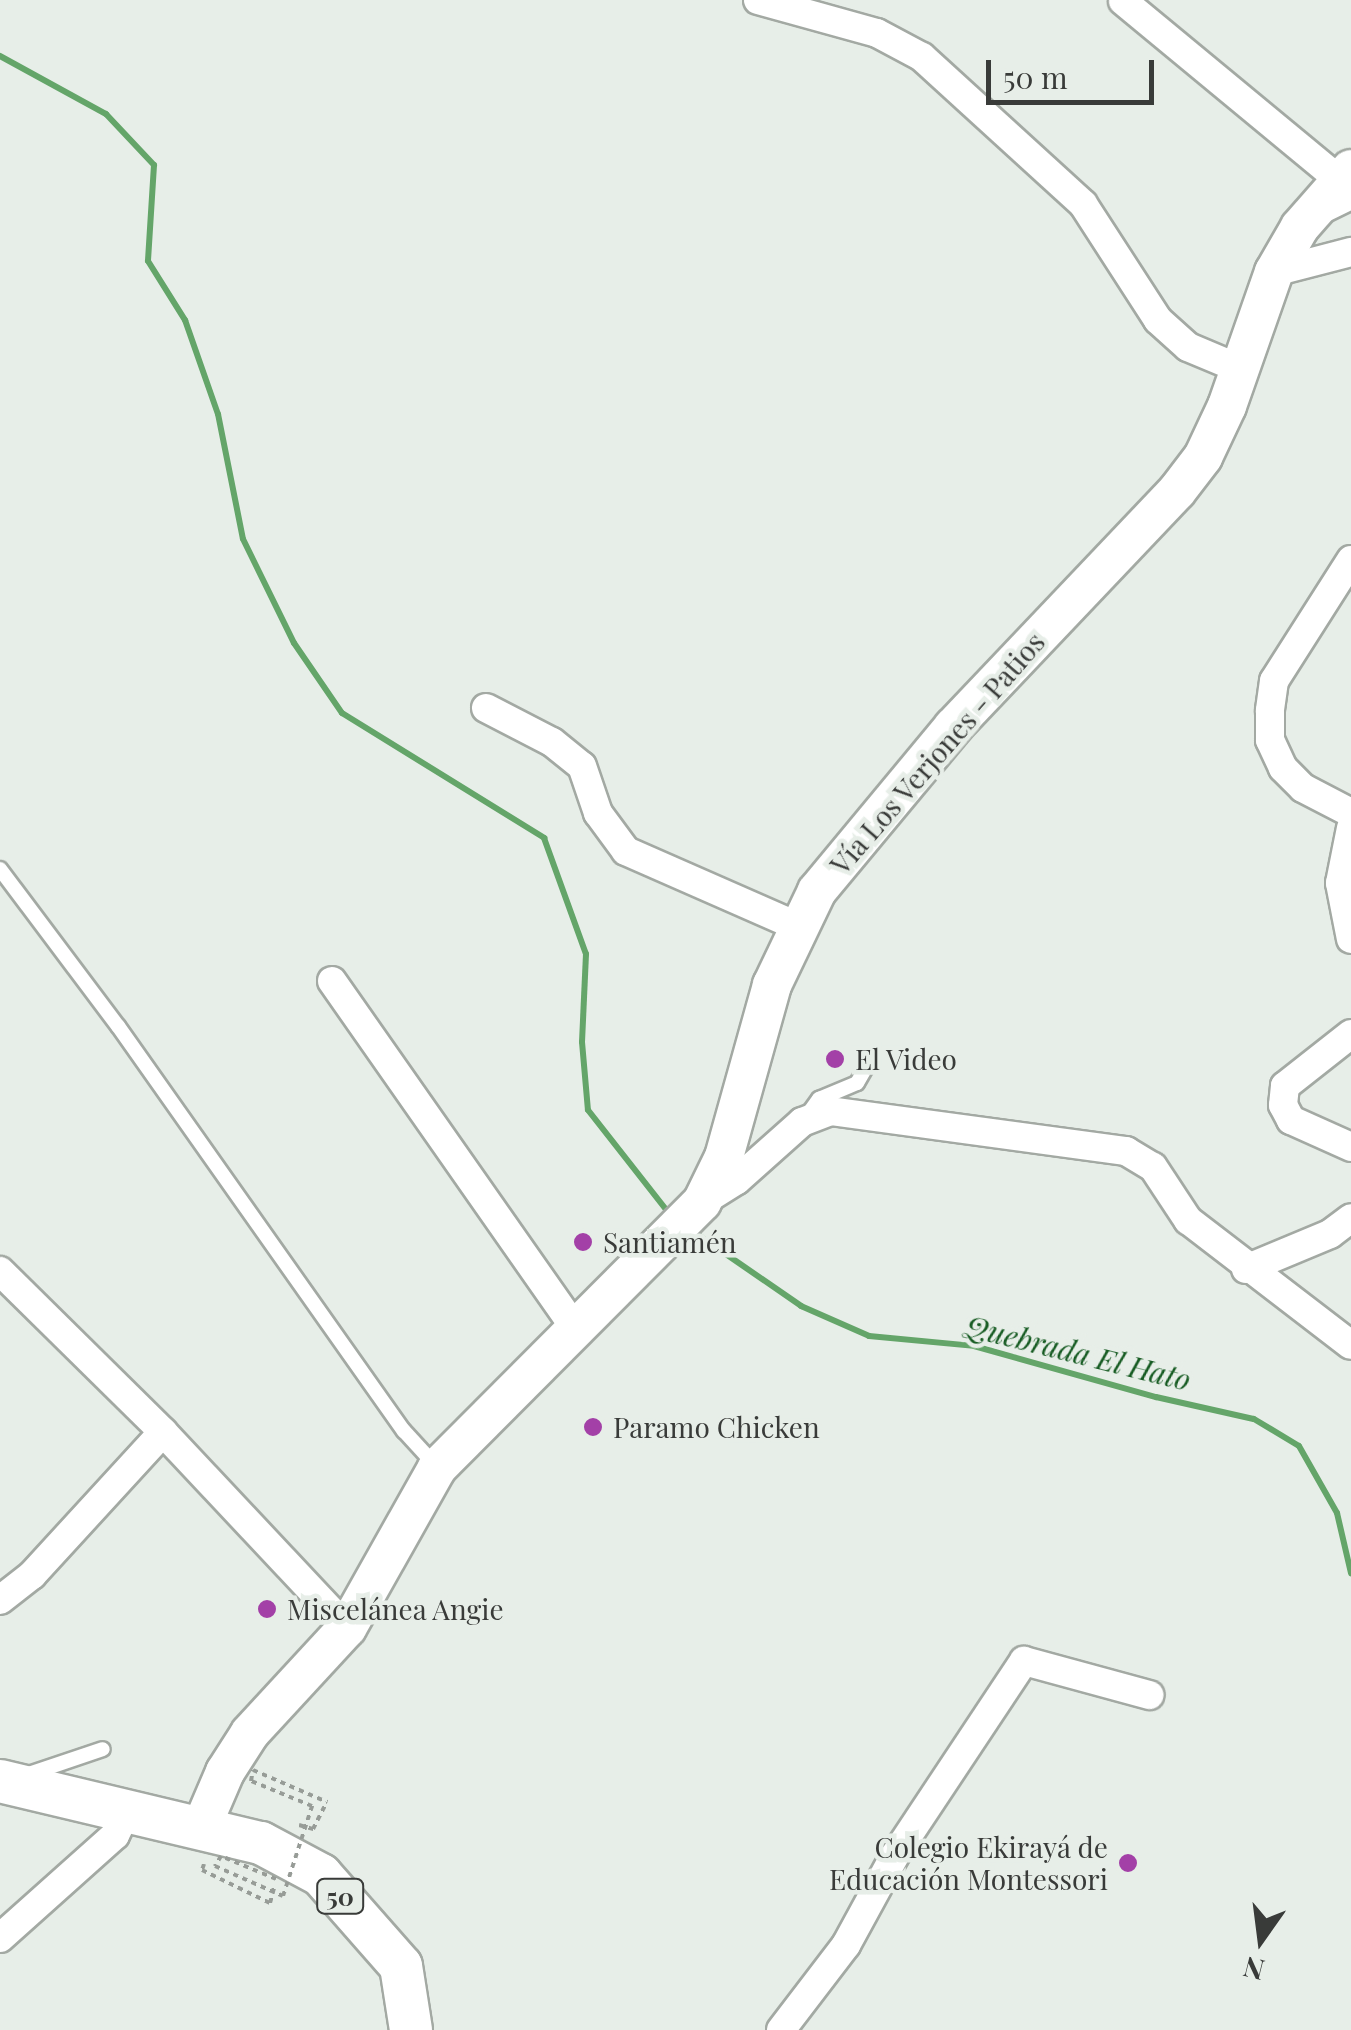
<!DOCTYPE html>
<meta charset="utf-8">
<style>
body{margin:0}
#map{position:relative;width:1351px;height:2030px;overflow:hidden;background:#e7eee8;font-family:"Playfair Display",serif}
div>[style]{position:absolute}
.stream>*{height:6px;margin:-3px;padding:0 3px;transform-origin:3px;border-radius:3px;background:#64a569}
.path>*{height:4px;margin-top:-2px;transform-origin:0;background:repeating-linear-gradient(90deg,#979c97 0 5px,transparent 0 10px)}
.roads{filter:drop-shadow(2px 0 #a3a9a3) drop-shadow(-2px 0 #a3a9a3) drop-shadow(0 2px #a3a9a3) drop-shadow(0 -2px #a3a9a3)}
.lane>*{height:14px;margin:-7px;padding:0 7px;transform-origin:7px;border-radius:7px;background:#fff}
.street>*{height:28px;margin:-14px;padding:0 14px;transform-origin:14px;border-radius:14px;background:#fff}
.secondary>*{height:38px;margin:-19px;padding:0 19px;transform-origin:19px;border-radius:19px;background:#fff}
.primary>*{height:42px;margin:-21px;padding:0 21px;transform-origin:21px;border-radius:21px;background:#fff}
.path-bridge>*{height:4px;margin-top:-2px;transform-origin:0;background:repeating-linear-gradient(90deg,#979c97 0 5px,transparent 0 10px)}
.dots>*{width:28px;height:28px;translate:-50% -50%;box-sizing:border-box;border:5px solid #e7eee8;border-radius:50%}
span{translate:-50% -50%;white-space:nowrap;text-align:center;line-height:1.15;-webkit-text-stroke:9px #e7eee8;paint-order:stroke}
.shield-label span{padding:2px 8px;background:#e7eee8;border:2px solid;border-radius:8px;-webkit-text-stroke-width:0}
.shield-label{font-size:25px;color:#393b39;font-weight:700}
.street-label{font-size:28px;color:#393b39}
.poi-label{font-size:28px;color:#393b39}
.left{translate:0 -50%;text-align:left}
.right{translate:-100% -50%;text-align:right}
.water-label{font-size:30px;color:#165b22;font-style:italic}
.north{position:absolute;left:1211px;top:1890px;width:100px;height:100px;-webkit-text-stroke:8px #e7eee8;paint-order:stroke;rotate:194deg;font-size:28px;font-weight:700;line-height:40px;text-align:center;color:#393b39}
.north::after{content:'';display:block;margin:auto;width:35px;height:45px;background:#393b39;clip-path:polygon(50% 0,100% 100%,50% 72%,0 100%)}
.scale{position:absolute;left:986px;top:60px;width:168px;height:45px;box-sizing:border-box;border:5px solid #393b39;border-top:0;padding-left:12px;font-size:30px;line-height:35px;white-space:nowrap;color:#393b39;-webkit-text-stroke:8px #e7eee8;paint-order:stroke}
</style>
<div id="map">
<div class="stream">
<i style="left:0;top:56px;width:121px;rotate:28.7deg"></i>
<i style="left:106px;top:114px;width:70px;rotate:46.7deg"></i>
<i style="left:154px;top:165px;width:96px;rotate:93.6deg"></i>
<i style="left:148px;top:261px;width:70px;rotate:57.9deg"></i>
<i style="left:185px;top:320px;width:100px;rotate:70.7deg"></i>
<i style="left:218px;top:414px;width:127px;rotate:78.7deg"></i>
<i style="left:243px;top:539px;width:116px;rotate:63.9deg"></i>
<i style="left:294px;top:643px;width:85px;rotate:55.6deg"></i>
<i style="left:342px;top:713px;width:238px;rotate:31.7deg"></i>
<i style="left:544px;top:838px;width:123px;rotate:70.1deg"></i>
<i style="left:586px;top:954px;width:88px;rotate:92.6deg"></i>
<i style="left:582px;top:1042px;width:68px;rotate:85deg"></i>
<i style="left:588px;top:1110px;width:136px;rotate:51.9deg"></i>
<i style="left:691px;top:1230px;width:134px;rotate:34.6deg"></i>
<i style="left:801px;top:1306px;width:74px;rotate:23.8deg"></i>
<i style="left:869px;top:1336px;width:105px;rotate:5.4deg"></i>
<i style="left:974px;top:1346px;width:189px;rotate:15.7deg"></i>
<i style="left:1156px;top:1397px;width:100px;rotate:12.7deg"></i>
<i style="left:1254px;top:1419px;width:52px;rotate:31deg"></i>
<i style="left:1299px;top:1446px;width:77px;rotate:60.4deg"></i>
<i style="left:1337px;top:1513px;width:62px;rotate:76.9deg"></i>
</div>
<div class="path">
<i style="left:299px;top:1825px;width:15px;rotate:16deg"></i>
<i style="left:313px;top:1829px;width:30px;rotate:-63deg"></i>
<i style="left:204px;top:1864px;width:6px;rotate:108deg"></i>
<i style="left:202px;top:1870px;width:76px;rotate:25.9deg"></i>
<i style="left:270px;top:1903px;width:16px;rotate:-75deg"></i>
</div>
<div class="roads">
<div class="lane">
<i style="left:1328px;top:214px;width:25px;rotate:-26deg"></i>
<i style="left:0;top:869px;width:196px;rotate:53.1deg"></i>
<i style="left:118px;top:1026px;width:496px;rotate:54.8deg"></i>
<i style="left:404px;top:1431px;width:49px;rotate:47.5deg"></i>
<i style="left:808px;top:1114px;width:19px;rotate:-54deg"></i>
<i style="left:819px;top:1099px;width:41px;rotate:-22.8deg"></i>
<i style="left:857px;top:1083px;width:28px;rotate:-60deg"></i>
<i style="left:23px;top:1776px;width:84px;rotate:-18.6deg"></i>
</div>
<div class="street">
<i style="left:758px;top:0;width:123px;rotate:15.5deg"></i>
<i style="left:877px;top:33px;width:51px;rotate:28.1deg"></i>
<i style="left:922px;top:57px;width:218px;rotate:42.4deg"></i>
<i style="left:1083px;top:204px;width:138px;rotate:57.1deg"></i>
<i style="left:1158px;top:320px;width:40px;rotate:42deg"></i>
<i style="left:1188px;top:347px;width:54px;rotate:22.8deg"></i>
<i style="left:1123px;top:1px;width:281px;rotate:39.6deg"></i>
<i style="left:1274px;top:272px;width:80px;rotate:-14.6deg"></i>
<i style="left:1351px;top:560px;width:143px;rotate:122.5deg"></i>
<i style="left:1274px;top:681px;width:30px;rotate:98deg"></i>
<i style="left:1270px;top:711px;width:29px;rotate:90deg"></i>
<i style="left:1270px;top:740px;width:31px;rotate:65deg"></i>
<i style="left:1283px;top:768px;width:28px;rotate:45deg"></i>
<i style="left:1303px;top:788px;width:54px;rotate:27.5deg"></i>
<i style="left:486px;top:708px;width:74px;rotate:27.3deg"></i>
<i style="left:552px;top:742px;width:38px;rotate:39deg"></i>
<i style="left:582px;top:766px;width:50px;rotate:71.2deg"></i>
<i style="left:598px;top:813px;width:47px;rotate:53.6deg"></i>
<i style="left:626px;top:851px;width:189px;rotate:23.7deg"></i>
<i style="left:1351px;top:828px;width:56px;rotate:101.3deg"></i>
<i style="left:1340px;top:883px;width:57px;rotate:78.9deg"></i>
<i style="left:332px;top:981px;width:425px;rotate:55deg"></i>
<i style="left:1351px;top:1034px;width:84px;rotate:141.8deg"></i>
<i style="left:1285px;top:1086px;width:19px;rotate:96deg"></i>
<i style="left:1283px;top:1105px;width:17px;rotate:62deg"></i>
<i style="left:1291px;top:1120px;width:66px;rotate:24.2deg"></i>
<i style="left:702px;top:1202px;width:41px;rotate:-32.2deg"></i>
<i style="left:737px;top:1180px;width:87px;rotate:-41.7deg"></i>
<i style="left:802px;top:1122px;width:30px;rotate:-21deg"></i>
<i style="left:830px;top:1111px;width:299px;rotate:7.7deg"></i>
<i style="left:1126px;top:1151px;width:31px;rotate:31deg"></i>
<i style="left:1153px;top:1167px;width:64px;rotate:56.6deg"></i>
<i style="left:1188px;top:1220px;width:205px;rotate:37.5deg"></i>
<i style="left:1246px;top:1269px;width:91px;rotate:-22.6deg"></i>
<i style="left:1330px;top:1234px;width:26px;rotate:-37deg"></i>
<i style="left:0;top:1271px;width:229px;rotate:44.6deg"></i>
<i style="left:163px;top:1432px;width:269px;rotate:46.8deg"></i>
<i style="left:0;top:1600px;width:41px;rotate:-38deg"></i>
<i style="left:32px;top:1575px;width:194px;rotate:-47.5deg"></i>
<i style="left:0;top:1938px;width:154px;rotate:-41.8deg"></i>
<i style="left:115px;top:1835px;width:25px;rotate:-64deg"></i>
<i style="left:781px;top:2030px;width:107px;rotate:-52.6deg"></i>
<i style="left:846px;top:1945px;width:102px;rotate:-61.4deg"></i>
<i style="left:895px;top:1855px;width:233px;rotate:-56.4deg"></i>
<i style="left:1024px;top:1661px;width:130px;rotate:15.2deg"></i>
</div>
<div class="secondary">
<i style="left:201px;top:1828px;width:61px;rotate:-66.8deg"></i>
<i style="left:225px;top:1772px;width:46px;rotate:-57.3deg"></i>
<i style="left:250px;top:1733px;width:143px;rotate:-47.3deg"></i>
<i style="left:347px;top:1628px;width:184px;rotate:-60.6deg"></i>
<i style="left:437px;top:1468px;width:375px;rotate:-45.1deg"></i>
<i style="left:702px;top:1202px;width:50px;rotate:-63.9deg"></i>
<i style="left:724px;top:1157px;width:179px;rotate:-74.4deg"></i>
<i style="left:772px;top:985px;width:104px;rotate:-64.4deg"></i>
<i style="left:817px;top:891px;width:213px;rotate:-50.3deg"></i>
<i style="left:953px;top:727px;width:325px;rotate:-46.5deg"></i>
<i style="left:1177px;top:491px;width:43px;rotate:-52.6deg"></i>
<i style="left:1203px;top:457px;width:56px;rotate:-64.8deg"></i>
<i style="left:1227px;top:406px;width:142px;rotate:-70.7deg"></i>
<i style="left:1274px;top:272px;width:52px;rotate:-60deg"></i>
<i style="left:1300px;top:227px;width:77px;rotate:-48.7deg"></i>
</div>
<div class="primary">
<i style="left:0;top:1781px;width:268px;rotate:13.4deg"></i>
<i style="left:261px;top:1843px;width:68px;rotate:28.1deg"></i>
<i style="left:321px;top:1875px;width:121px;rotate:48.7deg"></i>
<i style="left:401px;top:1966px;width:65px;rotate:81.1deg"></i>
</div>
</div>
<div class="path-bridge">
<i style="left:276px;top:1879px;width:60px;rotate:-157.3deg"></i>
<i style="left:221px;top:1856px;width:12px;rotate:121deg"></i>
<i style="left:215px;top:1866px;width:74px;rotate:23.8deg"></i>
<i style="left:283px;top:1896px;width:95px;rotate:-72.1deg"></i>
<i style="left:312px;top:1806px;width:66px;rotate:-157.7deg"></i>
<i style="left:251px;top:1781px;width:11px;rotate:-80deg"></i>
<i style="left:253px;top:1770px;width:81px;rotate:23.4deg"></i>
</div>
<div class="dots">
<i style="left:835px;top:1059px;background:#a340a7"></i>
<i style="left:583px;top:1242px;background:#a340a7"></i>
<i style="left:593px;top:1427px;background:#a340a7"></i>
<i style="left:267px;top:1609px;background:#a340a7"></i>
<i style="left:1128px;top:1863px;background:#a340a7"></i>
</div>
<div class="shield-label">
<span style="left:340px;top:1896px">50</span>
</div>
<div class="street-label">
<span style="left:937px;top:753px;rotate:-49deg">Vía Los Verjones - Patios</span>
</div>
<div class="poi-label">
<span class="left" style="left:855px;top:1059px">El Video</span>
<span class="left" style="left:603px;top:1242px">Santiamén</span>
<span class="left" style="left:613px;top:1427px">Paramo Chicken</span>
<span class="left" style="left:287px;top:1609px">Miscelánea Angie</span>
<span class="right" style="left:1108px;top:1863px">Colegio Ekirayá de<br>Educación Montessori</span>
</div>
<div class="water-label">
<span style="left:1078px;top:1352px;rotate:14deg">Quebrada El Hato</span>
</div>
<div class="north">N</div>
<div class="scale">50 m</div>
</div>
